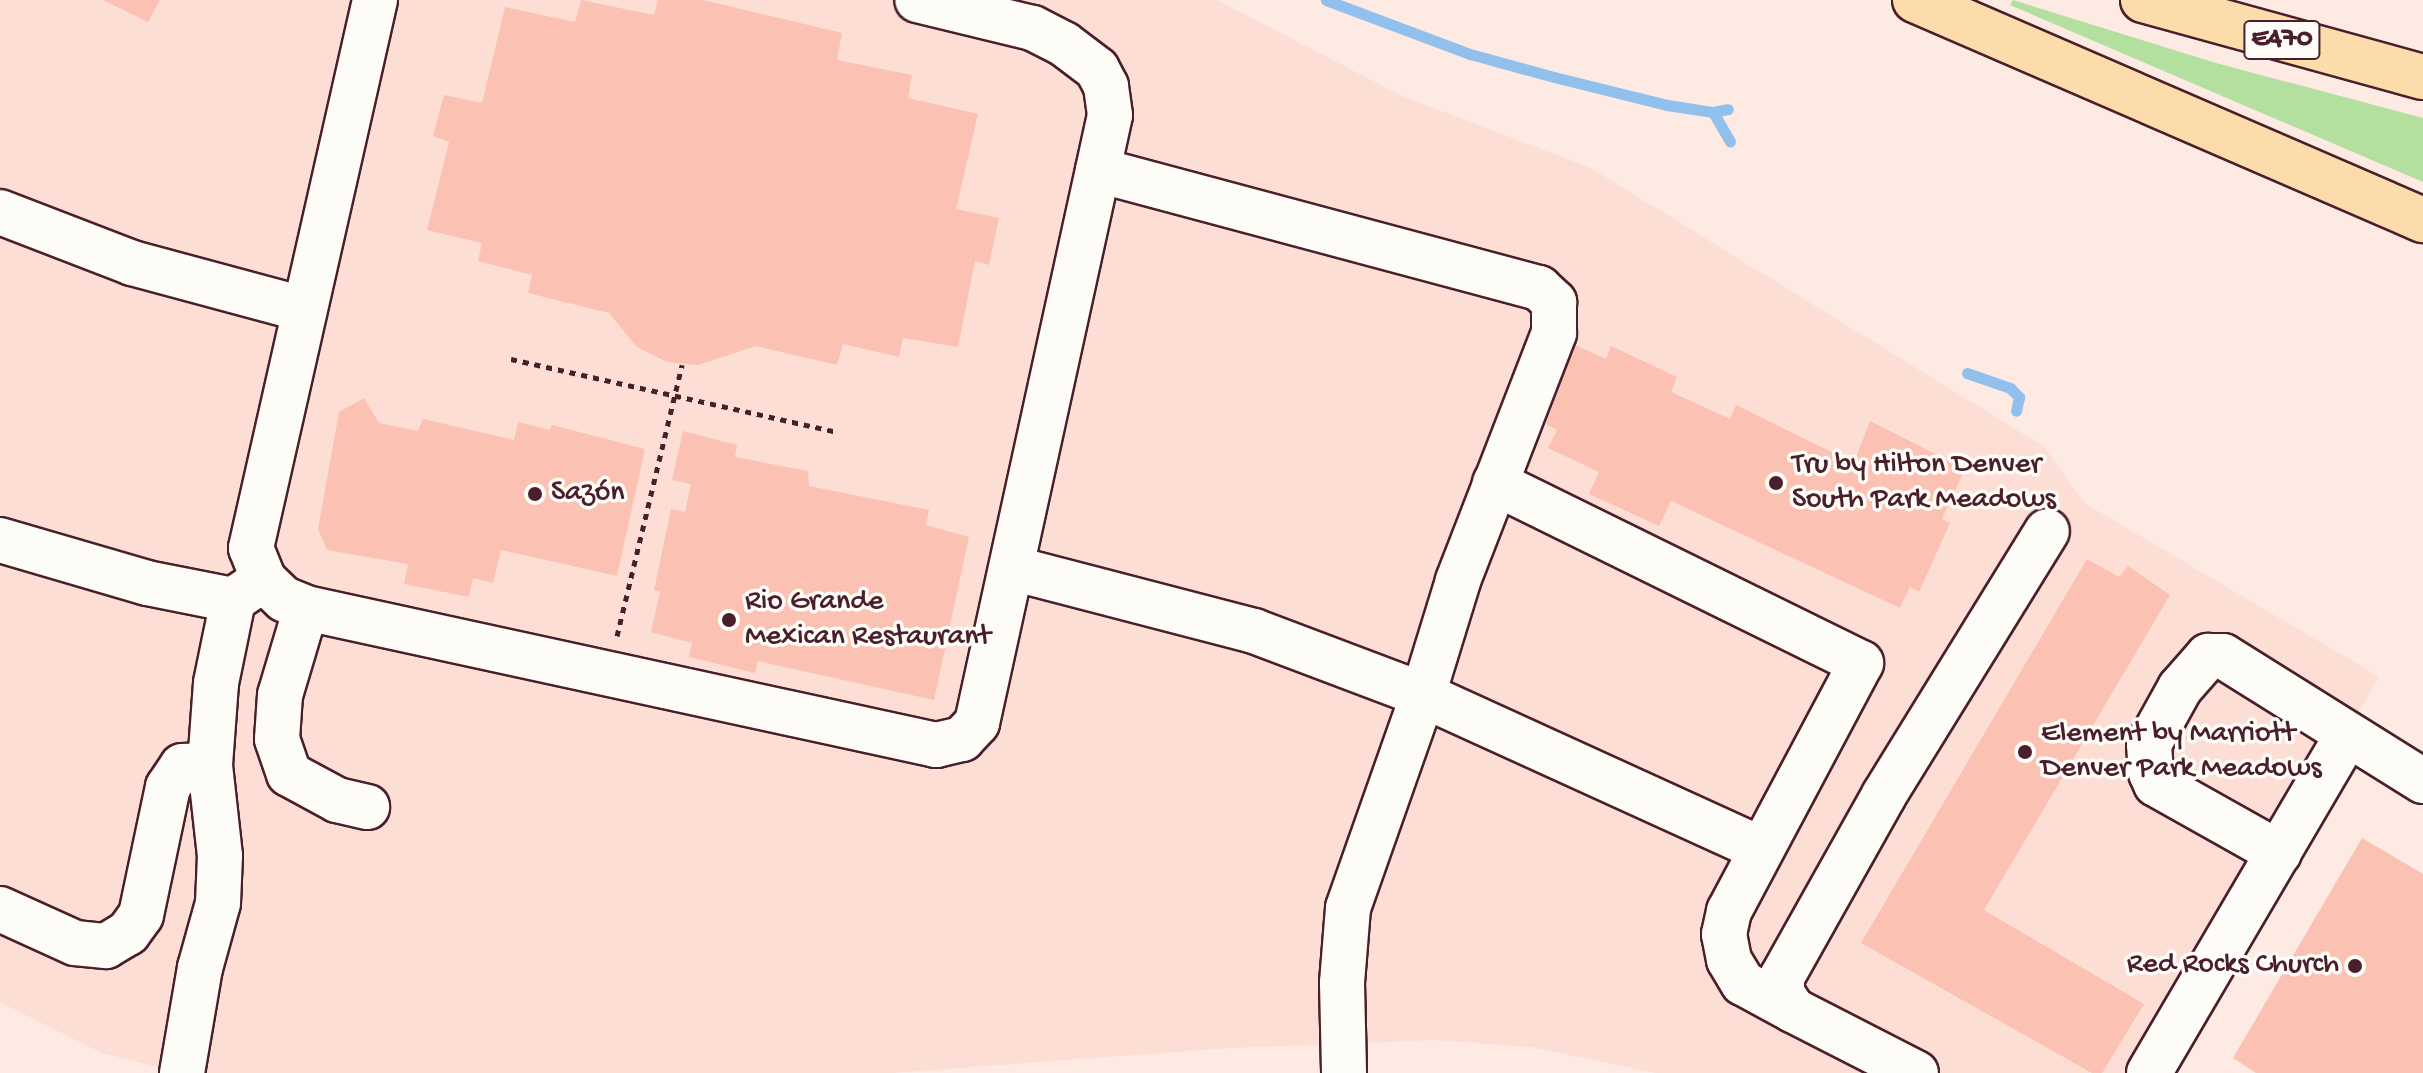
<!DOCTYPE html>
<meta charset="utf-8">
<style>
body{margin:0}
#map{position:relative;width:2423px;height:1073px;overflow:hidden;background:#fceae3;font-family:"Gochi Hand",sans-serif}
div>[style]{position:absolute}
.built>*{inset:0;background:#fcded5}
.green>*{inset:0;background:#b3e09f}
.stream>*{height:11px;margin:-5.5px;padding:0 5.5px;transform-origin:5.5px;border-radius:5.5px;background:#91c0ec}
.building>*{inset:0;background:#fbc1b3}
.path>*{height:5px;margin-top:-2.5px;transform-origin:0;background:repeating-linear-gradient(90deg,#4a1f2b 0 6px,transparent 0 12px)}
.roads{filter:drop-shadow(2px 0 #4a1f2b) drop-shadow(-2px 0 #4a1f2b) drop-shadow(0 2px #4a1f2b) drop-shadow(0 -2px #4a1f2b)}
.minor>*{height:44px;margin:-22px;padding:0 22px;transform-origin:22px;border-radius:22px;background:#fdfcf7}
.highway>*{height:44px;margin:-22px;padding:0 22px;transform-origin:22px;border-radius:22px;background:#fddcac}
.dots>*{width:22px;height:22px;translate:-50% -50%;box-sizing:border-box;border:4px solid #fdfcf7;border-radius:50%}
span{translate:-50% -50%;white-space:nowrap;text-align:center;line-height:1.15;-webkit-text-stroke:7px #fdfcf7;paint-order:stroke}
.shield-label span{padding:2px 6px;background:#fdfcf7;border:2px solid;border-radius:6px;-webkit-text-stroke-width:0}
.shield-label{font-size:28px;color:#4a1f2b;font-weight:700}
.poi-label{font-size:30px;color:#4a1f2b}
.left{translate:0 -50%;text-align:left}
.right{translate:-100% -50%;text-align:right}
</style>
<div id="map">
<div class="built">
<i style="clip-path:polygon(0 0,1217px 0,1402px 96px,1591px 168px,2043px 446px,2086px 504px,2379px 677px,2146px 1073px,1656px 1073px,1531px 1047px,1435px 1040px,1229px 1048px,892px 1073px,181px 1073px,102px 1053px,0 1002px)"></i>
</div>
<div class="green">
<i style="clip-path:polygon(2013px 0,2216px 63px,2423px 118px,2423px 182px,2010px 5px)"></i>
</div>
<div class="stream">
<i style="left:1326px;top:0;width:154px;rotate:20.6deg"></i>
<i style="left:1470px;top:54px;width:87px;rotate:15.3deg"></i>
<i style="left:1554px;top:77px;width:116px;rotate:13.9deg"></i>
<i style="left:1667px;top:105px;width:47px;rotate:8.7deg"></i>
<i style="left:1713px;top:112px;width:15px;rotate:-11deg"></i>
<i style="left:1713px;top:112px;width:34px;rotate:60deg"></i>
<i style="left:1967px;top:373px;width:46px;rotate:19.2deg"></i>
<i style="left:2010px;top:388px;width:13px;rotate:45deg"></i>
<i style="left:2019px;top:397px;width:14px;rotate:102deg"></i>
</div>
<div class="building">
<i style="clip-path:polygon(103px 0,160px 0,148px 22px)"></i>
<i style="clip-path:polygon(581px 0,654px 15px,658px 0,703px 0,842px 33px,837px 60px,912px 75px,908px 98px,978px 114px,956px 209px,999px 218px,989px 265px,975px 261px,958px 347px,903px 338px,899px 357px,843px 344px,837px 365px,756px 346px,698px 365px,667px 362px,637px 347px,609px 313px,528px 293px,532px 275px,478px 261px,482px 243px,427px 230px,449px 142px,433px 136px,444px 95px,482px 103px,505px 7px,575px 22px)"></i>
<i style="clip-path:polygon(1575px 345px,1606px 359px,1611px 346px,1677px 377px,1671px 392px,1730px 419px,1736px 405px,1854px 463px,1870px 421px,1965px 469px,1942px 519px,1950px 523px,1919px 592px,1910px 587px,1900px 608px,1671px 501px,1659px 526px,1589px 494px,1599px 472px,1548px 448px,1557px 430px,1546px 424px)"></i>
<i style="clip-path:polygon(364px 398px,379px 423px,418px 431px,423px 419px,514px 440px,518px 422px,550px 430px,552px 425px,645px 449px,617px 576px,501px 550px,493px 583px,473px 578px,469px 597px,404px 584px,408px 564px,327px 550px,318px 529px,339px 412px)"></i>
<i style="clip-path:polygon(683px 431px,737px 445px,735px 457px,808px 471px,809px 486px,929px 510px,926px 525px,969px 537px,934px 700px,758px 661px,755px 673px,689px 657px,692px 643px,651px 632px,660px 592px,654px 590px,671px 509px,685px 512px,691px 484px,672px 480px)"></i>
<i style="clip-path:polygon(2087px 559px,2119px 577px,2128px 566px,2170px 595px,1984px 910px,2144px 1004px,2102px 1073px,2092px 1073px,1861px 943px)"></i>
<i style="clip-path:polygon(2362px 838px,2423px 874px,2423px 1073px,2256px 1073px,2233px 1058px)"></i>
</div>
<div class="path">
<i style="left:511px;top:359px;width:335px;rotate:12.6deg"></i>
<i style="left:617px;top:636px;width:279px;rotate:-76.5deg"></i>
</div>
<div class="roads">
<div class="minor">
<i style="left:375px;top:0;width:562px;rotate:102.75deg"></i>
<i style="left:251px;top:548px;width:35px;rotate:68deg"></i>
<i style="left:264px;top:580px;width:28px;rotate:44deg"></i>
<i style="left:284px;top:599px;width:24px;rotate:22deg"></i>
<i style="left:306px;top:608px;width:645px;rotate:12.27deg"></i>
<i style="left:936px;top:745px;width:27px;rotate:-13deg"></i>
<i style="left:962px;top:739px;width:22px;rotate:-47deg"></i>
<i style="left:977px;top:723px;width:622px;rotate:-77.66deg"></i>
<i style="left:1110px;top:115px;width:29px;rotate:-98deg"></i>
<i style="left:1106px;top:86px;width:19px;rotate:-118deg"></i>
<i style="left:1097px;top:69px;width:41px;rotate:-142.9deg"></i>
<i style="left:1064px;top:44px;width:36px;rotate:-153deg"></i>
<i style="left:1032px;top:28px;width:118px;rotate:-166.3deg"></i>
<i style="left:1098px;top:170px;width:457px;rotate:15deg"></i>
<i style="left:1539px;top:288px;width:21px;rotate:43deg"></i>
<i style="left:1554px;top:302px;width:31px;rotate:90deg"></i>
<i style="left:1554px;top:333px;width:266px;rotate:111.2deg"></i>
<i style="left:1458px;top:581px;width:119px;rotate:107.1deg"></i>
<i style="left:1423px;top:695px;width:371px;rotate:24.5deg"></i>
<i style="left:0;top:212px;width:142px;rotate:21.1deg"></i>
<i style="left:132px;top:263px;width:176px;rotate:15.1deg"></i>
<i style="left:1495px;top:483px;width:408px;rotate:26.2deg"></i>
<i style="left:1861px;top:663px;width:281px;rotate:118deg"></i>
<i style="left:1729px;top:911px;width:24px;rotate:102deg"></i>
<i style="left:1724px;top:934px;width:26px;rotate:79deg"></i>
<i style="left:1729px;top:960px;width:27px;rotate:59deg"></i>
<i style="left:1743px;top:983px;width:57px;rotate:28.4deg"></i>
<i style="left:0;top:540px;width:153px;rotate:16.3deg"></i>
<i style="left:147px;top:583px;width:88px;rotate:11.2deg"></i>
<i style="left:233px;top:600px;width:29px;rotate:-34deg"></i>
<i style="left:1012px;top:568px;width:250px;rotate:14.6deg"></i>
<i style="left:1254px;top:631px;width:181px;rotate:20.7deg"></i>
<i style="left:1423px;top:695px;width:226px;rotate:109.4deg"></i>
<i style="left:1348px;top:908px;width:75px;rotate:94.6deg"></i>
<i style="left:1342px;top:983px;width:90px;rotate:88.7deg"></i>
<i style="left:306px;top:608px;width:91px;rotate:106.6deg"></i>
<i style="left:280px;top:695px;width:44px;rotate:93.9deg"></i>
<i style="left:277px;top:739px;width:37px;rotate:71deg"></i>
<i style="left:289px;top:774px;width:55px;rotate:28.4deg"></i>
<i style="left:337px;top:800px;width:31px;rotate:13deg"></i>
<i style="left:2279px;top:853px;width:141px;rotate:-150.7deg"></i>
<i style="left:2156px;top:784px;width:12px;rotate:-114deg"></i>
<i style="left:2151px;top:773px;width:29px;rotate:-94deg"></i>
<i style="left:2149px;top:744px;width:64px;rotate:-61deg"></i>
<i style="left:2180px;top:688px;width:43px;rotate:-48.8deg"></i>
<i style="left:2208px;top:656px;width:15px"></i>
<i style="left:2223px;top:656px;width:236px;rotate:32deg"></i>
<i style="left:0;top:909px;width:82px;rotate:24.4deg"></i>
<i style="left:75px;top:943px;width:31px;rotate:6deg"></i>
<i style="left:106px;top:946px;width:26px;rotate:-31deg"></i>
<i style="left:128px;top:933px;width:22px;rotate:-54deg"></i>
<i style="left:141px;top:915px;width:131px;rotate:-78.1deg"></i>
<i style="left:168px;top:787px;width:25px;rotate:-56deg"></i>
<i style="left:182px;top:766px;width:28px;rotate:-2deg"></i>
<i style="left:182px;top:1073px;width:107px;rotate:-80.3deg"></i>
<i style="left:200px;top:968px;width:67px;rotate:-74.5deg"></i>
<i style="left:218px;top:903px;width:47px;rotate:-87.6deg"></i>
<i style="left:220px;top:856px;width:92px;rotate:-96.3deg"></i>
<i style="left:210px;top:765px;width:82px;rotate:-85.8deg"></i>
<i style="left:216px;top:683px;width:85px;rotate:-78.4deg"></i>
<i style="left:1916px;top:1073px;width:138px;rotate:-152.9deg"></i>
<i style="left:1793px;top:1010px;width:20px;rotate:-123deg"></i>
<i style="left:1782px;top:993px;width:16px;rotate:-90deg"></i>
<i style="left:1782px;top:977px;width:209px;rotate:-60.7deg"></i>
<i style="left:1884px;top:795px;width:310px;rotate:-58.3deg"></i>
<i style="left:2149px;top:1073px;width:392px;rotate:-59.6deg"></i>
</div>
<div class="highway">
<i style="left:1915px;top:0;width:554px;rotate:23.42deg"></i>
<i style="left:2143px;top:0;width:290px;rotate:15.4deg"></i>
</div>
</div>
<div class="dots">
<i style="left:1776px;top:483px;background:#4a1f2b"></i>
<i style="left:535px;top:494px;background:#4a1f2b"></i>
<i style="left:729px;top:620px;background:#4a1f2b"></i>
<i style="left:2025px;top:752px;background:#4a1f2b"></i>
<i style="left:2355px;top:966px;background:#4a1f2b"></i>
</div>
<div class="shield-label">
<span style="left:2282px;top:40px">E470</span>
</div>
<div class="poi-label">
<span class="left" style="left:1792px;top:483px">Tru by Hilton Denver<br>South Park Meadows</span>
<span class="left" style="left:551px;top:494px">Sazón</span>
<span class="left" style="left:745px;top:620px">Rio Grande<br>Mexican Restaurant</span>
<span class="left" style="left:2041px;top:752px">Element by Marriott<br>Denver Park Meadows</span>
<span class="right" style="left:2339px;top:966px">Red Rocks Church</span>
</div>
</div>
